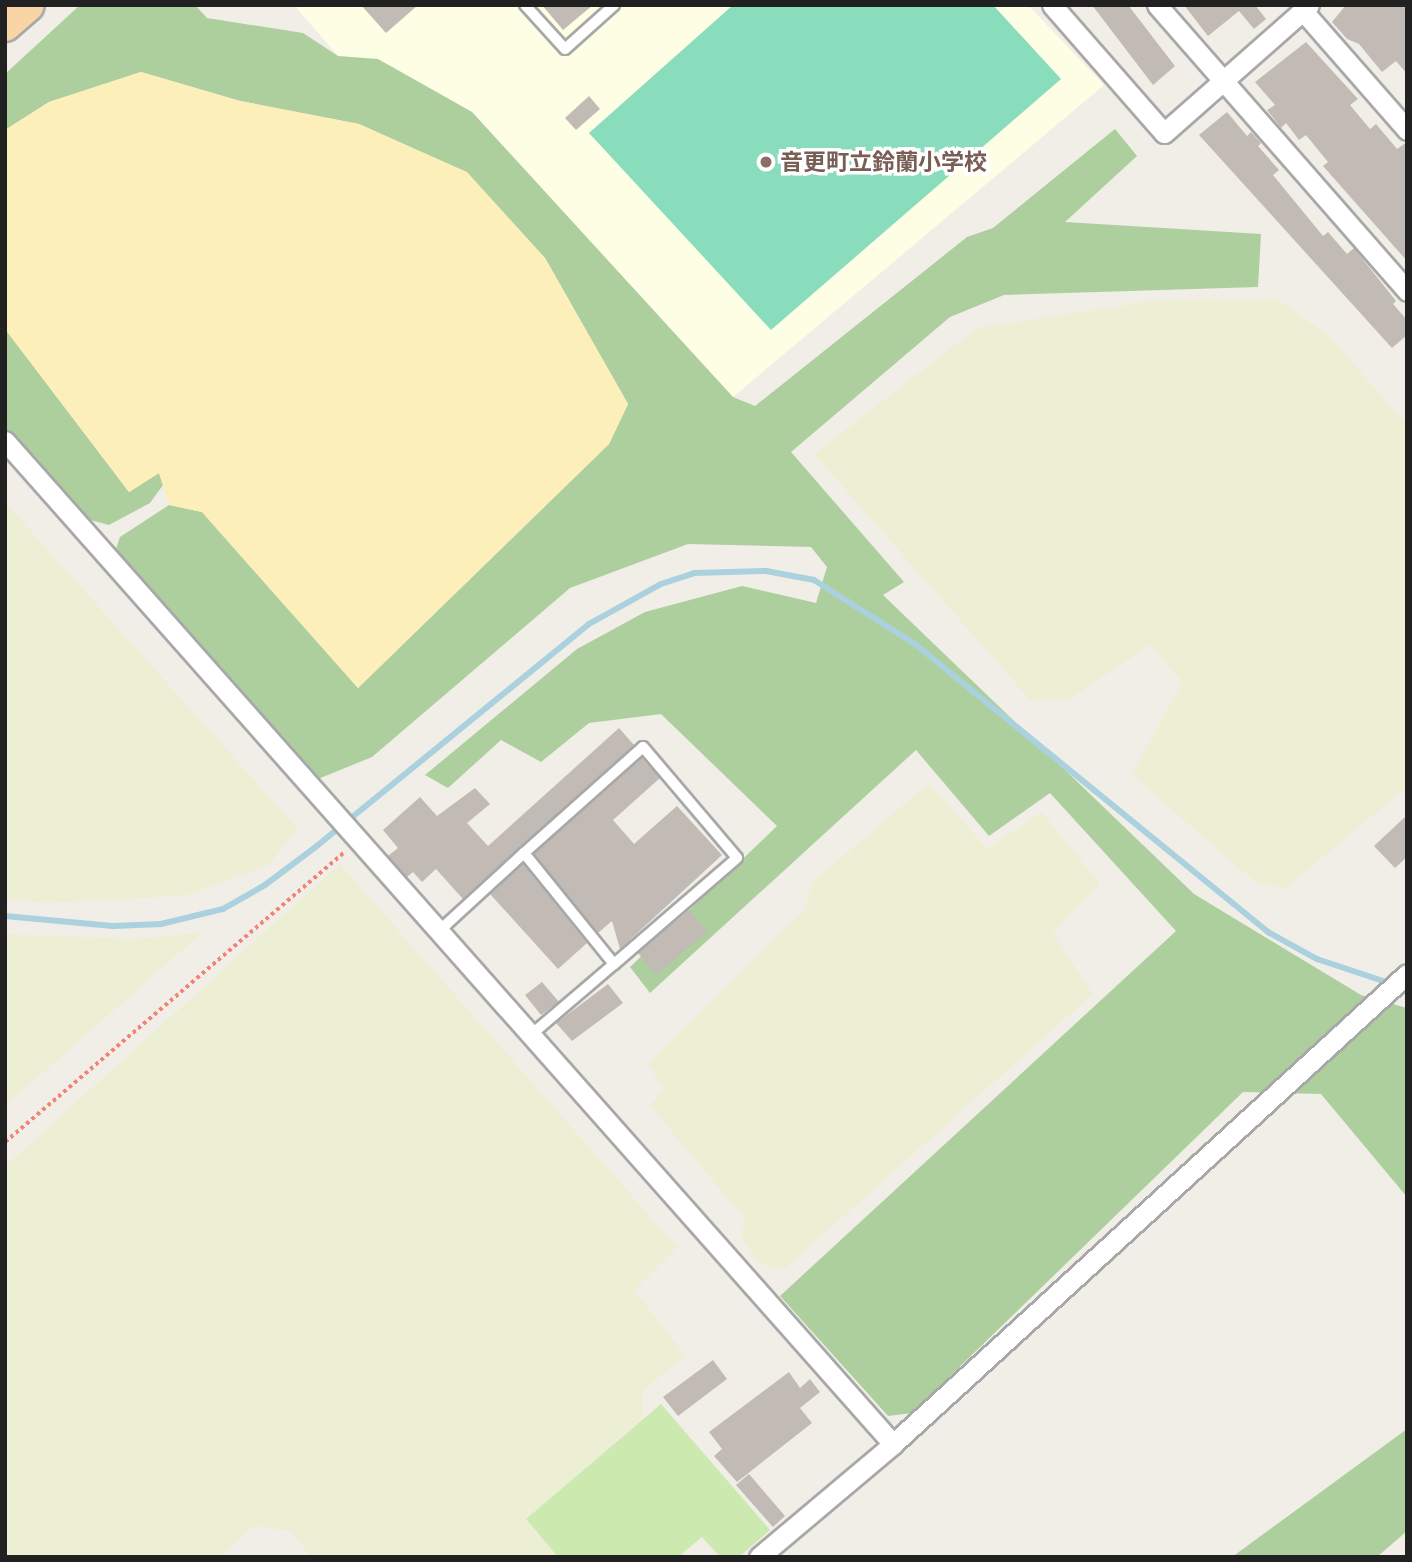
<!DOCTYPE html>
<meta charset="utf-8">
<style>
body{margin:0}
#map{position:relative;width:1412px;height:1562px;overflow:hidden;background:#f1eee8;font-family:Montserrat,"Noto Sans JP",sans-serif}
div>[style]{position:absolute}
.education>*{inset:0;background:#fefee4}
.farmland>*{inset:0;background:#edefd5}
.grass>*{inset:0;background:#cce9b0}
.forest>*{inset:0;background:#adcf9e}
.sand>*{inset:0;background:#fdefba}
.pitch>*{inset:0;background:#89ddbc}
.stream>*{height:6px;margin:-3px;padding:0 3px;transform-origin:3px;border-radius:3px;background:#aad1dd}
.building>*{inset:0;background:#c2bab4}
.path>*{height:3.5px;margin-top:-1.75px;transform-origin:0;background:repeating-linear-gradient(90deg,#f58275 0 3.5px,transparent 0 7px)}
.roads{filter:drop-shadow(2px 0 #a8a8a8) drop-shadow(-2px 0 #a8a8a8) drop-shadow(0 2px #a8a8a8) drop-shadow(0 -2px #a8a8a8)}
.lane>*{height:10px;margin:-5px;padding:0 5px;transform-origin:5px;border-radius:5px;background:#fff}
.street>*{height:19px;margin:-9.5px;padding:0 9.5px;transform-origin:9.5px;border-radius:9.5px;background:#fff}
.primary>*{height:32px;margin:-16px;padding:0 16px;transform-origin:16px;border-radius:16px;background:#f9d5a5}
.dots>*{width:19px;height:19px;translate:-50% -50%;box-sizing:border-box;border:4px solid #fff;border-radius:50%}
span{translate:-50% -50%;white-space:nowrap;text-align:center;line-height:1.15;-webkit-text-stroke:7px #fff;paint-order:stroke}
.education-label{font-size:23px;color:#785e54;font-weight:700}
.left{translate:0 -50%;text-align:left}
.frame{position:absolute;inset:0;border:7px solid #212121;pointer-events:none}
</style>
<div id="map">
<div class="education">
<i style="clip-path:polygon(294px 5px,1028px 5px,1104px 85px,733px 397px,472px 112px,378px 59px,338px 56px)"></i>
</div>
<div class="farmland">
<i style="clip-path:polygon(1278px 299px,1330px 337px,1407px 425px,1407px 787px,1285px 889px,1255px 882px,1132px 775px,1182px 682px,1150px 645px,1067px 701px,1030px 700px,814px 454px,977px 328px,1159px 300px)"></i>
<i style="clip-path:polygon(5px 502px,298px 829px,269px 865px,185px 896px,45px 903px,5px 899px)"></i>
<i style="clip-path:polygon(929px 783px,987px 849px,1042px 812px,1100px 884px,1053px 933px,1093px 994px,783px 1270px,759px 1263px,742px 1239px,744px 1218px,650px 1106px,663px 1090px,648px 1064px,805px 909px,811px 883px)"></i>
<i style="clip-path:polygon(340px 864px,677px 1247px,634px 1290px,685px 1355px,643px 1391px,642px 1419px,526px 1519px,558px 1557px,312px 1557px,289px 1531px,254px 1526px,220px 1557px,5px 1557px,5px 1166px)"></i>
<i style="clip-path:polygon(202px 933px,5px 1106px,5px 934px,133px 939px)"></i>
</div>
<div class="grass">
<i style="clip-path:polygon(661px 1404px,770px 1530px,739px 1557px,720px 1557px,702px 1537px,678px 1557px,558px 1557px,526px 1519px)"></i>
</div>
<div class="forest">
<i style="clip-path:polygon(80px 5px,195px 5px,207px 18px,303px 33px,338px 56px,378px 59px,472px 112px,733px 397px,755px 406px,967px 237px,993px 228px,1115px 129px,1137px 156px,1065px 222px,1261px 234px,1258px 287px,1004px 295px,950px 317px,791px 452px,904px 582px,883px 595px,1194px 894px,1361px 995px,1407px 1008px,1407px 1197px,1321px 1094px,1243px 1092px,912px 1413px,888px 1416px,780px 1296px,1176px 931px,1050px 793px,989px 836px,916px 750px,650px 993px,630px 967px,777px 826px,661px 714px,589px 723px,541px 762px,501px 740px,448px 788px,425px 775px,577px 649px,645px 612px,742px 586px,816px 603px,827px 567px,811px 547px,688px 544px,570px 588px,372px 757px,318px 779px,115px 552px,120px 537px,169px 505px,202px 512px,358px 688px,609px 444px,628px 404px,545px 258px,467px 173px,359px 124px,240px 101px,141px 72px,49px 102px,5px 130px,5px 74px)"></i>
<i style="clip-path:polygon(5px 329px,129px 492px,159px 473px,163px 485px,150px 503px,109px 525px,83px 518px,5px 429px)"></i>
<i style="clip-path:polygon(1407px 1429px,1407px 1531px,1377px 1557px,1232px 1557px)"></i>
</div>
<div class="sand">
<i style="clip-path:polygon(141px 72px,240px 101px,359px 124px,467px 172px,545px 258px,628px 404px,609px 444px,358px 688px,202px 512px,169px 505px,159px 473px,129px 492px,5px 329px,5px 130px,49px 102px)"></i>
</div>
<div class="pitch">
<i style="clip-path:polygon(733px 5px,993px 5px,1061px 79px,771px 330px,589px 133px)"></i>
</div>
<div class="stream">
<i style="left:5px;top:916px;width:108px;rotate:5.3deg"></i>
<i style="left:113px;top:926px;width:48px;rotate:-2.4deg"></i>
<i style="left:161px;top:924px;width:64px;rotate:-13.6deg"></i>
<i style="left:223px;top:909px;width:48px;rotate:-29.7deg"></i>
<i style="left:265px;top:885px;width:66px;rotate:-37deg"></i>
<i style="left:318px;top:845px;width:350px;rotate:-39.2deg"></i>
<i style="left:589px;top:624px;width:82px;rotate:-29.1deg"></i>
<i style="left:661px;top:584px;width:35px;rotate:-18deg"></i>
<i style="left:694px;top:573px;width:72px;rotate:-1.6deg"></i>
<i style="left:766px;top:571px;width:49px;rotate:10.6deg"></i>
<i style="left:814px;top:580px;width:120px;rotate:32.4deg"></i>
<i style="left:915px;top:644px;width:456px;rotate:39.2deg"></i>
<i style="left:1268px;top:932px;width:56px;rotate:28.9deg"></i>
<i style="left:1317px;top:959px;width:95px;rotate:18.4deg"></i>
</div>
<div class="building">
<i style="clip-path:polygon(361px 5px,418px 5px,386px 33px)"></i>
<i style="clip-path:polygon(542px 5px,593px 5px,563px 30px)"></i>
<i style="clip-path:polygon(1092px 5px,1128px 5px,1175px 66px,1153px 85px)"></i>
<i style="clip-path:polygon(1184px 5px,1255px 5px,1266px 19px,1254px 29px,1239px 11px,1208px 36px)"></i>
<i style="clip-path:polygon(1346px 5px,1407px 5px,1407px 74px,1396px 61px,1382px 72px,1359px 44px,1347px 39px,1332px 22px)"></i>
<i style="clip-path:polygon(1306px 42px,1358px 99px,1350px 105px,1370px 129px,1376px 124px,1397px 149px,1407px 142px,1407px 261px,1323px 166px,1328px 162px,1306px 135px,1299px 140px,1286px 123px,1281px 128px,1267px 110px,1275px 105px,1255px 82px)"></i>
<i style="clip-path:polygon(589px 96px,600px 109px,576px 130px,565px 118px)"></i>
<i style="clip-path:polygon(1227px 112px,1247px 136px,1251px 132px,1261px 143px,1258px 146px,1279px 170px,1273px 175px,1323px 236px,1328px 232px,1347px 254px,1354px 248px,1396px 301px,1393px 304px,1407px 320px,1407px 335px,1392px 348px,1199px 135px)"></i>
<i style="clip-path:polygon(619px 728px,634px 745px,463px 899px,436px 869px,422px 882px,413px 872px,407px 877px,388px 856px,398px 848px,383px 830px,420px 797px,437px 816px,475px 788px,490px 804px,467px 823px,488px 846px)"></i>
<i style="clip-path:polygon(642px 758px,660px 778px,613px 820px,634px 844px,677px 806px,722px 855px,620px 949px,612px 921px,598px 933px,534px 854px)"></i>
<i style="clip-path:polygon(1407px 815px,1407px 857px,1395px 868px,1374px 846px)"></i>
<i style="clip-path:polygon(523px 864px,587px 943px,558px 969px,490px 894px)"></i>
<i style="clip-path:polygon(689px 910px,707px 932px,656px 975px,638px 953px)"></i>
<i style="clip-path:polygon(542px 982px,559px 1002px,541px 1015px,525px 995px)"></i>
<i style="clip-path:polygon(608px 984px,623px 1003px,572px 1041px,556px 1023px)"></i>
<i style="clip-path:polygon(713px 1360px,727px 1379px,678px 1416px,663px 1397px)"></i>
<i style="clip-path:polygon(789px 1372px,800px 1388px,810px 1379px,820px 1392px,800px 1408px,812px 1423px,737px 1482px,714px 1456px,722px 1449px,709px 1432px)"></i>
<i style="clip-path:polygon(749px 1474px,785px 1516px,773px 1527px,736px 1485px)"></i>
</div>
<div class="path">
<i style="left:5px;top:1142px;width:446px;rotate:-40.5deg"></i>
</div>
<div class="roads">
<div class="lane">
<i style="left:525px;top:5px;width:59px;rotate:47.7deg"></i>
<i style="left:565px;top:49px;width:66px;rotate:-41.9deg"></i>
<i style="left:524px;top:853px;width:159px;rotate:-41.7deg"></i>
<i style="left:643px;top:747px;width:145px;rotate:49.7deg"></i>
<i style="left:737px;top:858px;width:162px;rotate:139.2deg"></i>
<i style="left:439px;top:931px;width:115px;rotate:-42.5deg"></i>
<i style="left:524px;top:853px;width:143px;rotate:51deg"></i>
<i style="left:614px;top:964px;width:109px;rotate:139.5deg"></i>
</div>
<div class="street">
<i style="left:1052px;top:5px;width:170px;rotate:48.8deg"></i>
<i style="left:1164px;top:133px;width:193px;rotate:-41.4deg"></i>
<i style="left:1157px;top:5px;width:380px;rotate:48.8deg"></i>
<i style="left:1303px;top:11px;width:158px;rotate:48.8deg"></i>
<i style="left:5px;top:441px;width:1340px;rotate:48.48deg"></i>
<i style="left:759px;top:1557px;width:175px;rotate:-40.1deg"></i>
<i style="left:893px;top:1444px;width:696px;rotate:-42.44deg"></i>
</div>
<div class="primary">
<i style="left:5px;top:25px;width:30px;rotate:-41deg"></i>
</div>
</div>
<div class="dots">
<i style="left:766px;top:162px;background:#8d6e63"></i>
</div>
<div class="education-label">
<span class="left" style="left:780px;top:162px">音更町立鈴蘭小学校</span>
</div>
<div class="frame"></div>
</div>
